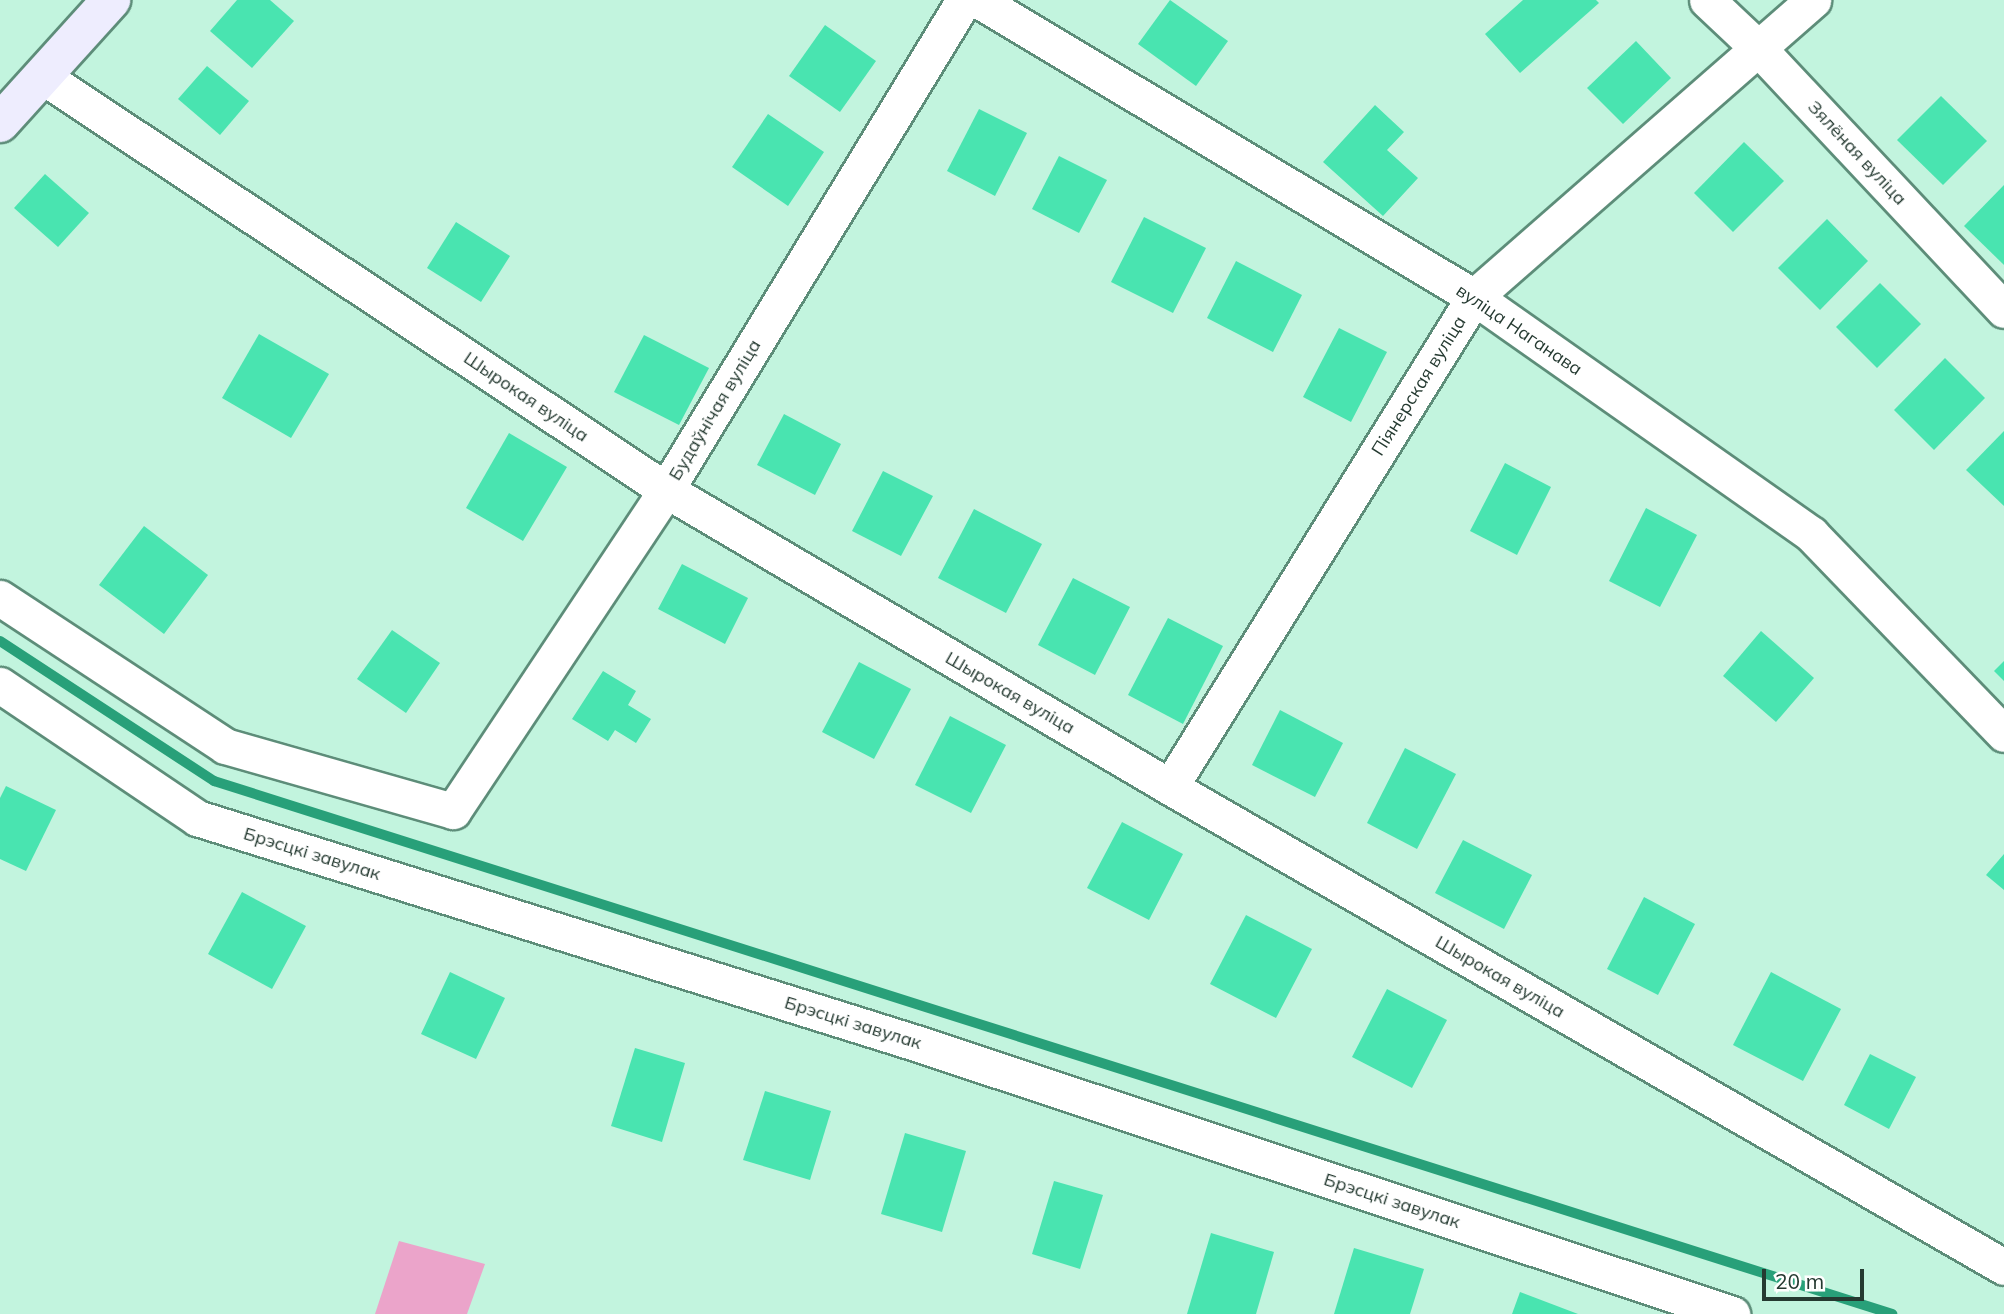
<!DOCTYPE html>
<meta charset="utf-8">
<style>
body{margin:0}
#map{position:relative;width:2004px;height:1314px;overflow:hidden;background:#c2f4de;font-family:Mulish,sans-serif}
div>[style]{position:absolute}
.green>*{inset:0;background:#eba4ca}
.stream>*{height:10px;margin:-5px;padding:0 5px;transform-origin:5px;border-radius:5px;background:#28a079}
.building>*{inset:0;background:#49e4b0}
.roads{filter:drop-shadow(2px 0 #5d8d79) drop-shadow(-2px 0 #5d8d79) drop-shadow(0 2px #5d8d79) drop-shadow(0 -2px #5d8d79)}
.street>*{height:35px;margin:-17.5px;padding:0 17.5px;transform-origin:17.5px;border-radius:17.5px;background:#fff}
.secondary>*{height:38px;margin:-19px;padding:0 19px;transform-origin:19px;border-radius:19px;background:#eeedfe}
span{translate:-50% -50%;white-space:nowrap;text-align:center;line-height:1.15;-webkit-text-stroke:5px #fff;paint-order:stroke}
.street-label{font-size:18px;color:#253a31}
.scale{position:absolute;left:1762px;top:1269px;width:102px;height:32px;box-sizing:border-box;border:4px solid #253a31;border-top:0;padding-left:9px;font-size:21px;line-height:24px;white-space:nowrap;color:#253a31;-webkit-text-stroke:5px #fff;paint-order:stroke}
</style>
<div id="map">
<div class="green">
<i style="clip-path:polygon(399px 1241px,485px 1264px,467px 1314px,375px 1314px)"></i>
</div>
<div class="stream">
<i style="left:0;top:641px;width:256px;rotate:33.2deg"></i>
<i style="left:214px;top:781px;width:1761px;rotate:17.62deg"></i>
</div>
<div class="building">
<i style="clip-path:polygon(237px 0,270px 0,294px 21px,252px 68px,210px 31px)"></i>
<i style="clip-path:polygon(1170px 0,1228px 41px,1196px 86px,1138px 44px)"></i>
<i style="clip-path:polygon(1523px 0,1596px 0,1599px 3px,1520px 73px,1485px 34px)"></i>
<i style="clip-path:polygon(825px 25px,876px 61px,840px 112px,789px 76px)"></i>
<i style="clip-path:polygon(1636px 41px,1671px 78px,1623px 124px,1587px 88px)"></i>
<i style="clip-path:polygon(207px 66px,249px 101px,220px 135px,178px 99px)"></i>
<i style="clip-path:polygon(1941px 96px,1987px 141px,1943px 185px,1897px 140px)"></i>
<i style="clip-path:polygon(1375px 105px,1404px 132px,1387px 150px,1418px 178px,1383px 216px,1323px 162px)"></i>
<i style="clip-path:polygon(979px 109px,1027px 133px,995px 196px,947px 171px)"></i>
<i style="clip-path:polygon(768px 114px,824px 152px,788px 206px,732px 167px)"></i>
<i style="clip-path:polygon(1744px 142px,1784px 181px,1733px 232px,1694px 193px)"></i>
<i style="clip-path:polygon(1059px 156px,1107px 180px,1079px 233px,1032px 209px)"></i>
<i style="clip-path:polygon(45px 174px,89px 213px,58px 247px,14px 208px)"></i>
<i style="clip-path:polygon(2004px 185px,2004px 265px,1964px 226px)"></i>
<i style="clip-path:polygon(1144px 217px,1206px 248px,1173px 313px,1111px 282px)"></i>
<i style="clip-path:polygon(1827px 219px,1868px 261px,1820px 310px,1778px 268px)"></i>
<i style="clip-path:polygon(456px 222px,510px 256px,481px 302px,427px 268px)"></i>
<i style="clip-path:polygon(1236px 261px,1302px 295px,1273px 352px,1207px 318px)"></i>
<i style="clip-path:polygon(1880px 283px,1921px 324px,1877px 368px,1836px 327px)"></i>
<i style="clip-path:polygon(1339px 328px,1387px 352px,1351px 422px,1303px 397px)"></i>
<i style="clip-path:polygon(259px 334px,329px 374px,291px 438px,222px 398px)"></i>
<i style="clip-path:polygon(644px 335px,709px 368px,679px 425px,614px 392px)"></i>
<i style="clip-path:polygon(1945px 358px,1985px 398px,1934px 450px,1894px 410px)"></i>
<i style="clip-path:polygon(784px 414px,841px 444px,815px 495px,757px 465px)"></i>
<i style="clip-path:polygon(2004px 431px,2004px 506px,1966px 470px)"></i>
<i style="clip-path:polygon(509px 433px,567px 467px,523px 541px,466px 508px)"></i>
<i style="clip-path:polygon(1505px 463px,1551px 487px,1517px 555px,1470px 531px)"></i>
<i style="clip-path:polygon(883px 471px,933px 496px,901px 556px,852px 531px)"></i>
<i style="clip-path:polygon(1646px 508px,1697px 535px,1660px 607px,1609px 581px)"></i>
<i style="clip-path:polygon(974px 509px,1042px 544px,1006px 613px,938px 578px)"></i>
<i style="clip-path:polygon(144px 526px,208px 575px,164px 634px,99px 585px)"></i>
<i style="clip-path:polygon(682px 564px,748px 598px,725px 644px,658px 609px)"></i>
<i style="clip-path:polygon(1073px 578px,1130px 607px,1095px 675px,1038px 645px)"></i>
<i style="clip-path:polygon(1168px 618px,1223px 646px,1183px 724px,1128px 695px)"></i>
<i style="clip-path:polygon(392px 630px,440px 663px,406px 713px,357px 679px)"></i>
<i style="clip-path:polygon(1761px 631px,1814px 678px,1776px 722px,1723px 676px)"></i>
<i style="clip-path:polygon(2004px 661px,2004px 681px,1994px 671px)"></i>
<i style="clip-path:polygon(859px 662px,911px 689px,874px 759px,822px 732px)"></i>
<i style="clip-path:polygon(603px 671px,636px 691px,628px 705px,651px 719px,636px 743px,615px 730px,608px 741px,572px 719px)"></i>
<i style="clip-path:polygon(1280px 710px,1343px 743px,1315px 797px,1252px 765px)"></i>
<i style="clip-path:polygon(950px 716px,1006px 745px,971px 813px,915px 785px)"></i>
<i style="clip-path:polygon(1405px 748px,1456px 774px,1417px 849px,1367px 823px)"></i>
<i style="clip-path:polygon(6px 786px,56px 810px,26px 871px,0 859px,0 798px)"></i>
<i style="clip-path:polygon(1122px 822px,1183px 854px,1149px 920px,1087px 888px)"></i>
<i style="clip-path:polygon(1463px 840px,1532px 875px,1504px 929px,1435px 893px)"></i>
<i style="clip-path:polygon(2004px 854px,2004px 890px,1986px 875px)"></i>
<i style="clip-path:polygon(242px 892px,306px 926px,272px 989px,208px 954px)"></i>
<i style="clip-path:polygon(1644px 897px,1695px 924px,1658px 995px,1607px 969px)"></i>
<i style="clip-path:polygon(1246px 915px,1312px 949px,1276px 1018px,1210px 984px)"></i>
<i style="clip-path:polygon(450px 972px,505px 998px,476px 1059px,421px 1034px)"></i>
<i style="clip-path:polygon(1771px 972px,1841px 1009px,1803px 1081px,1733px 1045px)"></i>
<i style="clip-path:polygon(1387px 989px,1447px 1020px,1412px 1088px,1352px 1057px)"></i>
<i style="clip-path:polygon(635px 1048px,685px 1063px,662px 1142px,611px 1126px)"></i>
<i style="clip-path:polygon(1870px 1054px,1916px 1077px,1889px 1129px,1844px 1105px)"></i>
<i style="clip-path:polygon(765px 1091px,831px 1111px,810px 1180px,743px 1160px)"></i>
<i style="clip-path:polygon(905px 1133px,966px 1151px,942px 1232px,881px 1214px)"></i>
<i style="clip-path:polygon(1054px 1181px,1103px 1195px,1080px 1269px,1032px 1254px)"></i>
<i style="clip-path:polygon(1211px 1233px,1274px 1252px,1256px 1314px,1187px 1314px)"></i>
<i style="clip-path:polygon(1354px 1248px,1424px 1269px,1410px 1314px,1334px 1314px)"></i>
<i style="clip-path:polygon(1520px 1292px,1578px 1314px,1512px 1314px)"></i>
</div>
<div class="roads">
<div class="street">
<i style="left:978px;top:0;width:578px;rotate:30.91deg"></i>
<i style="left:1474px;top:297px;width:412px;rotate:35.1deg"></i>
<i style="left:1811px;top:534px;width:278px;rotate:46deg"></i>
<i style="left:1707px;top:0;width:71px;rotate:43.3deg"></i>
<i style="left:1759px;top:49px;width:358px;rotate:46.8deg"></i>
<i style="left:42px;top:76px;width:749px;rotate:33.56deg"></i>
<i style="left:666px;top:490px;width:585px;rotate:30.51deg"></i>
<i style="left:1170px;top:787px;width:962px;rotate:29.92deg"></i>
<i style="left:0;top:598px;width:269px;rotate:33.3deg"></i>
<i style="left:225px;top:746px;width:237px;rotate:15.9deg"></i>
<i style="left:453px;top:811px;width:385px;rotate:-56.4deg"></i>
<i style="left:666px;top:490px;width:574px;rotate:-58.69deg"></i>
<i style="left:0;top:685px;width:238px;rotate:34deg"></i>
<i style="left:197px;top:818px;width:757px;rotate:17.38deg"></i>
<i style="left:919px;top:1044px;width:857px;rotate:18.37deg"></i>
<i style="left:1170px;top:787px;width:577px;rotate:-58.18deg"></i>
<i style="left:1474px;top:297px;width:451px;rotate:-41.2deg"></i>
</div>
<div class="secondary">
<i style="left:0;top:123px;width:166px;rotate:-47.9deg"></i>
</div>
</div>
<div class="street-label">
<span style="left:1857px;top:153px;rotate:47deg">Зялёная вуліца</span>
<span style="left:1519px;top:330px;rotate:34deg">вуліца Наганава</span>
<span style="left:1419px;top:386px;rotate:-58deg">Піянерская вуліца</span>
<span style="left:526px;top:397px;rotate:34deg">Шырокая вуліца</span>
<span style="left:715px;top:410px;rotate:-59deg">Будаўнічая вуліца</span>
<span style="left:1010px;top:693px;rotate:30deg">Шырокая вуліца</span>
<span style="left:312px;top:854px;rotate:17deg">Брэсцкі завулак</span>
<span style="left:1500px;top:977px;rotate:30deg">Шырокая вуліца</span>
<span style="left:853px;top:1023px;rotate:17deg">Брэсцкі завулак</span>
<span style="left:1392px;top:1201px;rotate:18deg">Брэсцкі завулак</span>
</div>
<div class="scale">20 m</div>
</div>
